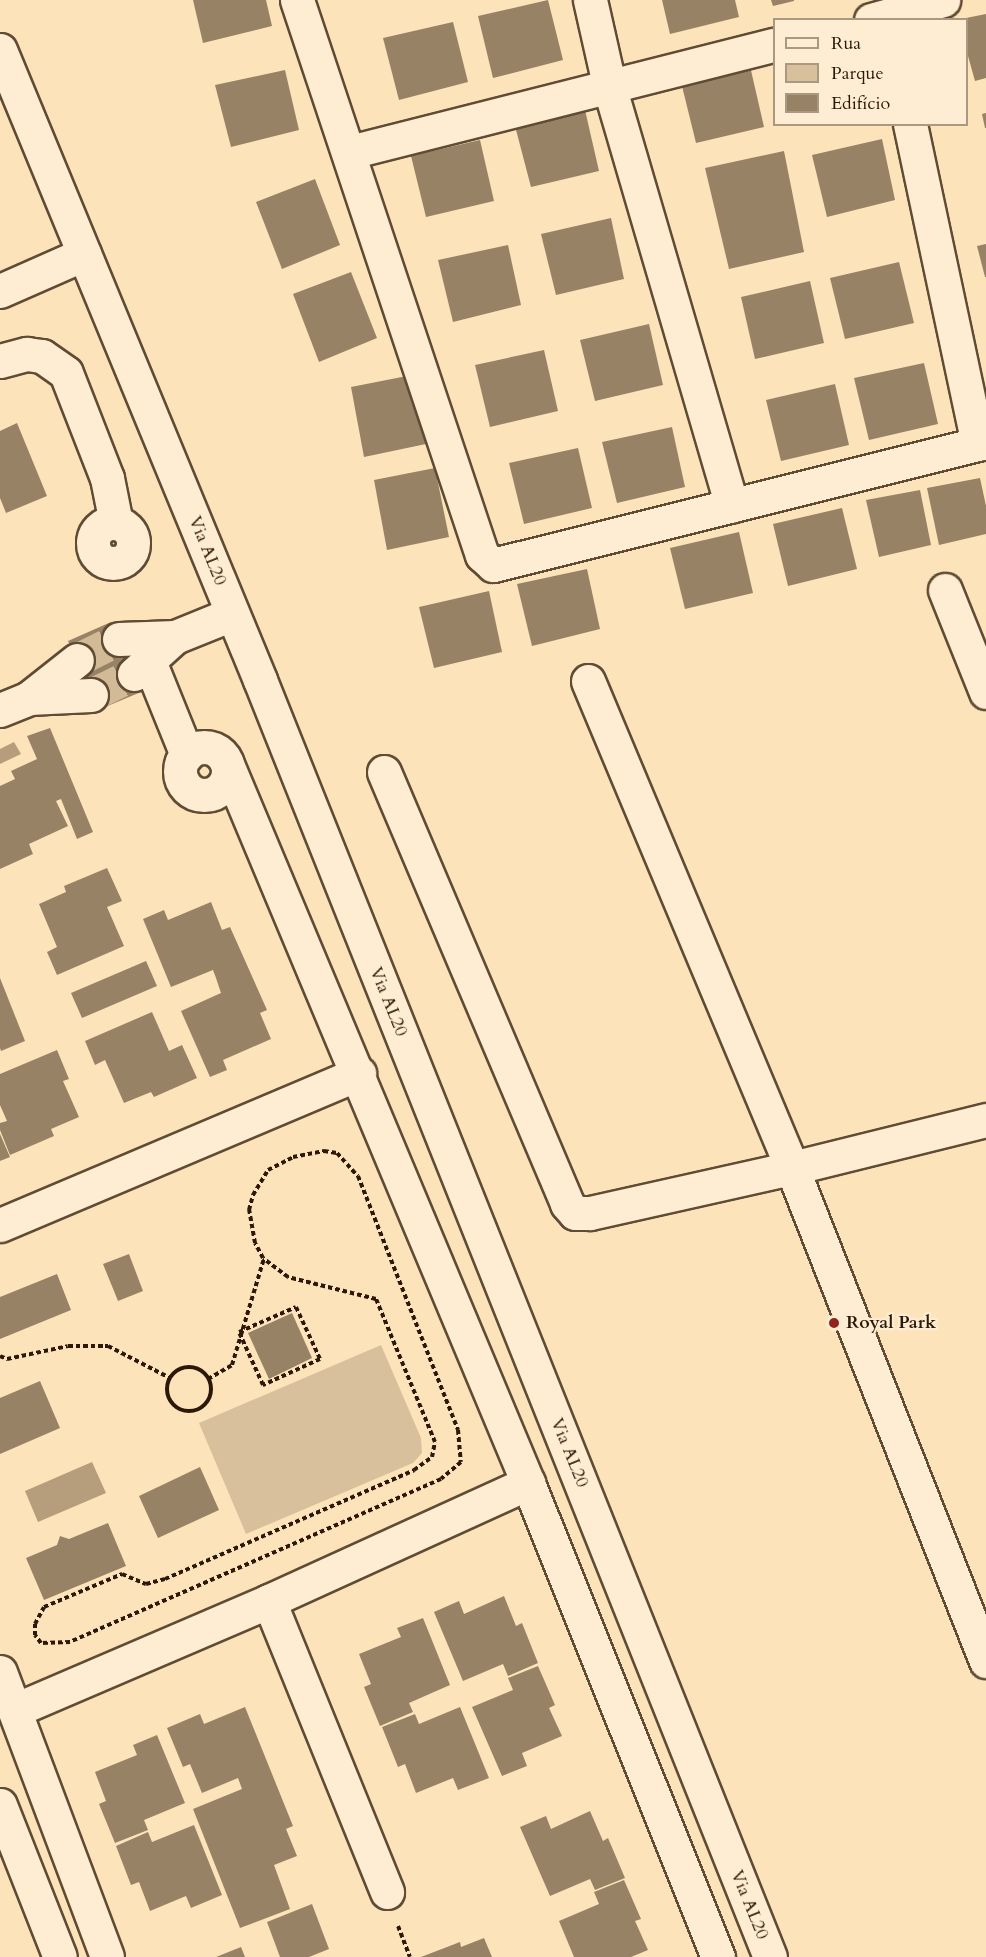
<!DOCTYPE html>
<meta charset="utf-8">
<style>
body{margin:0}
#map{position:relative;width:986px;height:1957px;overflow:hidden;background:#fde3ba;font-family:Cardo,serif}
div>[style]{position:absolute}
.green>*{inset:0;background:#d9c09c}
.water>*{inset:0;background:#b69e7d}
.building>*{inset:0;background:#988265}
.minor-tunnel>*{height:33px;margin-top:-16.5px;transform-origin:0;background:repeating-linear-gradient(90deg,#d3ba96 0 33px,transparent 0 49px)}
.path>*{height:4px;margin-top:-2px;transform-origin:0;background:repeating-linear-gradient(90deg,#2b1808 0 4.5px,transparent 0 7.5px)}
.path>.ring{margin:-2px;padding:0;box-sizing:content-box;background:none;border:4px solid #2b1808;border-radius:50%}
.roads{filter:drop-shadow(2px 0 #604b34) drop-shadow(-2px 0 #604b34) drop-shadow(0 2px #604b34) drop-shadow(0 -2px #604b34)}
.minor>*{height:33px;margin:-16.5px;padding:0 16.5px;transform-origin:16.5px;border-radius:16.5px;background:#feedd2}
.minor>.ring{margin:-16.5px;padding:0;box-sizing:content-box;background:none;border:33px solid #feedd2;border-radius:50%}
.dots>*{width:16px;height:16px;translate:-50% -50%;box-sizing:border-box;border:3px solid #feedd2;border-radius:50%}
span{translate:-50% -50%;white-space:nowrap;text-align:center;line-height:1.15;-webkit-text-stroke:4.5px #feedd2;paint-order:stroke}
.street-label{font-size:18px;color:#2b1808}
.poi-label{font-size:18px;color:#2b1808;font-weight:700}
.left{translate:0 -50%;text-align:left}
.legend{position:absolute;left:773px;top:18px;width:195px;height:108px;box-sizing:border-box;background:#feedd2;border:2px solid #aa9881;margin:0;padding:8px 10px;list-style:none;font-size:18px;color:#2b1808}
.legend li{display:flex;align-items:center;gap:12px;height:30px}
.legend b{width:30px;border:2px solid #aa9881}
</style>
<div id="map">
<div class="green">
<i style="clip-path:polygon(381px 1345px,421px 1438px,422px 1453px,413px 1463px,246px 1534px,199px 1423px)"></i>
</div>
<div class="water">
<i style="clip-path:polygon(14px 742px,21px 754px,0 764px,0 749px)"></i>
<i style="clip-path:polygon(92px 1462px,106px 1493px,38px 1522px,25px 1491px)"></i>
</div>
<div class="building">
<i style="clip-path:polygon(193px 0,266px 0,272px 26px,203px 43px)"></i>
<i style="clip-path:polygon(548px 0,563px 60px,493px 78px,478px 16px)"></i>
<i style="clip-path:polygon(662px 0,735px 0,739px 17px,670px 34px)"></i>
<i style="clip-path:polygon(771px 0,794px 0,794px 1px,773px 6px)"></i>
<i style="clip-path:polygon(986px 14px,986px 78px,975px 81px,966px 49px,966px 18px)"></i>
<i style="clip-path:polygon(453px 22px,468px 82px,399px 100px,383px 38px)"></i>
<i style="clip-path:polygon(750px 66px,764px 127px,696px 143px,681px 82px)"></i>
<i style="clip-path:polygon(285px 70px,299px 130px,231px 147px,215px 85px)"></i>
<i style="clip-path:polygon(585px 110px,599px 171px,531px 187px,515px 126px)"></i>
<i style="clip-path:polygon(986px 113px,986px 128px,985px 128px,982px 114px)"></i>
<i style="clip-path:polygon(882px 139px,895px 200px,827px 217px,812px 155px)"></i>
<i style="clip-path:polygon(480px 140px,494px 201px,426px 217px,411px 156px)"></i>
<i style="clip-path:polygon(784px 151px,804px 252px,729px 269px,705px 168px)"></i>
<i style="clip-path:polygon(315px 179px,340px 245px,282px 269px,256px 202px)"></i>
<i style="clip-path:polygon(611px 218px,624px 279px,556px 295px,541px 234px)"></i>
<i style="clip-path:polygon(986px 244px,986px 277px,985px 277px,977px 246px)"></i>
<i style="clip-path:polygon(508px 245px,521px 305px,453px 322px,438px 260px)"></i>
<i style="clip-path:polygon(899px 262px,914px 323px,845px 339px,830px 278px)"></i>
<i style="clip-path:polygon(351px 272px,377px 338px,319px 362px,293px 294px)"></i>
<i style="clip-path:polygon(810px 281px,824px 343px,755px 359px,741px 297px)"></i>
<i style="clip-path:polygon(649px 324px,663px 385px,595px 401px,580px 340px)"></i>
<i style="clip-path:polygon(544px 350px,558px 411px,490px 427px,475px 365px)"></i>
<i style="clip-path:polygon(924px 363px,938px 424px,869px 440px,854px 378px)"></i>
<i style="clip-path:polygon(412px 375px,426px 444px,364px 457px,351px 387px)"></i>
<i style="clip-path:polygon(835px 384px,849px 445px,781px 461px,766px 400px)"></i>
<i style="clip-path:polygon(17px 423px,47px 496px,6px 513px,0 498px,0 431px)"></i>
<i style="clip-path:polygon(672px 427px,685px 487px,617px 503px,602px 442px)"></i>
<i style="clip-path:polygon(578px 448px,592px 508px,524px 524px,509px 463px)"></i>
<i style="clip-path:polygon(435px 468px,449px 537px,387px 550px,374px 480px)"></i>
<i style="clip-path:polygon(980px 478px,986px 506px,986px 534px,939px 545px,927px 488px)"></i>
<i style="clip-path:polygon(920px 490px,931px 545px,879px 557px,866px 500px)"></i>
<i style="clip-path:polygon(842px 508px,857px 569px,788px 586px,773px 524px)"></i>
<i style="clip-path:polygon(739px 532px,753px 593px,685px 609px,670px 548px)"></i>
<i style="clip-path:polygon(587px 569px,600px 629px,532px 646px,517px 584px)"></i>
<i style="clip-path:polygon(489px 591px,502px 652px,434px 668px,419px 607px)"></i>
<i style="clip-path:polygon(111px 622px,141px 692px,98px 710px,68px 641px)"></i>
<i style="clip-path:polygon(50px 728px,93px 832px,77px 839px,61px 799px,56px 801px,68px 826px,29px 844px,33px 854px,0 869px,0 786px,15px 779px,11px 771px,37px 759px,27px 736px)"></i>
<i style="clip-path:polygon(107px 868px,122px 901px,107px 907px,124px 946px,57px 975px,47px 952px,57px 947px,39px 904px,66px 892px,64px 886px)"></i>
<i style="clip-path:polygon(211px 902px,222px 930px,230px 927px,247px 965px,267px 1010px,260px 1013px,271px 1039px,223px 1060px,227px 1070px,210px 1077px,181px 1011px,221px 993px,216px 978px,213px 970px,171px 987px,143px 919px,164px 910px,168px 920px)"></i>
<i style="clip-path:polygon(146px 961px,157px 986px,82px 1018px,71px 993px)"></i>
<i style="clip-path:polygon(0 978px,25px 1041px,1px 1051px,0 1048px)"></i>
<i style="clip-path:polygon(152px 1012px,169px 1051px,182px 1045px,197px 1078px,154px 1097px,151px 1092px,124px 1103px,105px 1060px,95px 1065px,85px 1041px)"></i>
<i style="clip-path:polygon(57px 1050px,69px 1079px,63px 1081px,79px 1117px,51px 1129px,54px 1136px,10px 1155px,0 1130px,0 1123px,7px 1121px,0 1105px,0 1074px)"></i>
<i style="clip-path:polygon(0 1134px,10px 1157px,0 1161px)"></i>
<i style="clip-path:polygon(129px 1254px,143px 1291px,118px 1301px,103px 1264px)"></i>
<i style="clip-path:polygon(57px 1274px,71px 1310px,0 1339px,0 1297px)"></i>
<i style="clip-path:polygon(292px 1313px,312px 1358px,269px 1379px,248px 1333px)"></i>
<i style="clip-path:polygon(40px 1381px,60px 1428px,0 1454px,0 1398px)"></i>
<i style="clip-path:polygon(200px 1467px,219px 1510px,158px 1538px,139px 1496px)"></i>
<i style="clip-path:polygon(108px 1523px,126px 1566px,44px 1600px,26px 1558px,57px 1545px,60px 1536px,69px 1539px)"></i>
<i style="clip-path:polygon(504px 1596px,516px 1626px,522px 1623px,538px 1663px,508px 1676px,503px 1664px,463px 1681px,434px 1612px,459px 1601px,464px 1614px)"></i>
<i style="clip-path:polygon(423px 1618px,450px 1685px,409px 1703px,413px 1712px,380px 1726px,364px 1687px,371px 1684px,359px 1654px,401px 1637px,397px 1628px)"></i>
<i style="clip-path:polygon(538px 1666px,555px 1705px,549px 1708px,562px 1736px,522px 1753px,527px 1766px,502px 1776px,472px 1707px,513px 1690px,508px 1678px)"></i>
<i style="clip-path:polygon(245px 1707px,293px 1826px,286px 1829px,297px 1856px,274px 1865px,290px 1909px,240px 1928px,193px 1809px,242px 1789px,238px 1778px,202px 1793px,190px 1764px,183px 1767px,167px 1728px,200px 1714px,204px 1724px)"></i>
<i style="clip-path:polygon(460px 1707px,489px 1778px,458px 1790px,453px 1778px,416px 1793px,405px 1764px,398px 1767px,382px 1727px,415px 1714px,419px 1724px)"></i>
<i style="clip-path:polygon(157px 1735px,185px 1803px,144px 1820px,148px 1830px,115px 1843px,99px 1804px,106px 1801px,95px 1772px,137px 1755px,133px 1745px)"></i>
<i style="clip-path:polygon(590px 1811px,603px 1841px,608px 1838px,625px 1878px,595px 1890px,590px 1879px,550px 1896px,520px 1827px,546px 1816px,551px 1829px)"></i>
<i style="clip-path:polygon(194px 1825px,222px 1895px,191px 1908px,186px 1896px,150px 1911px,139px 1882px,131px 1885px,116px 1846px,148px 1832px,152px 1842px)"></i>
<i style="clip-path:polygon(624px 1880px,641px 1919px,635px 1921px,648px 1950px,631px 1957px,574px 1957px,559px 1921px,599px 1904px,594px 1892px)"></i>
<i style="clip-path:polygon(312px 1904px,329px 1949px,309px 1957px,280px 1957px,267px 1922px)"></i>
<i style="clip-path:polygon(484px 1938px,492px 1957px,421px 1957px,460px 1942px,461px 1947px)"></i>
<i style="clip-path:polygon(241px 1947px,245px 1957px,216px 1957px)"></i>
</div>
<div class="minor-tunnel">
<i style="left:77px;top:660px;width:47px;rotate:-26.6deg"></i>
<i style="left:91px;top:695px;width:48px;rotate:-26deg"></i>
</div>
<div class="path">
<i style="left:324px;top:1151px;width:13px;rotate:9deg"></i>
<i style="left:337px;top:1153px;width:31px;rotate:48deg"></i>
<i style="left:358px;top:1176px;width:273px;rotate:68.5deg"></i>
<i style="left:458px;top:1430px;width:32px;rotate:85deg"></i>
<i style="left:461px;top:1462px;width:26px;rotate:140deg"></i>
<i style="left:441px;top:1479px;width:405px;rotate:156.3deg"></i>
<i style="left:70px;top:1642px;width:29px;rotate:178deg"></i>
<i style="left:41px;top:1643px;width:10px;rotate:-127deg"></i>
<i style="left:35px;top:1635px;width:11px;rotate:-90deg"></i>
<i style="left:35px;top:1624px;width:19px;rotate:-62deg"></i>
<i style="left:44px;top:1607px;width:85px;rotate:-22.9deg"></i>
<i style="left:122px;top:1574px;width:26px;rotate:23deg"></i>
<i style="left:146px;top:1584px;width:20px;rotate:-15deg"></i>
<i style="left:165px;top:1579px;width:272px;rotate:-23.6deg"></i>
<i style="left:414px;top:1470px;width:22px;rotate:-36deg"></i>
<i style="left:432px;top:1457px;width:15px;rotate:-79deg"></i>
<i style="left:435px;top:1442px;width:155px;rotate:-112.4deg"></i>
<i style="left:376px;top:1299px;width:91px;rotate:-166deg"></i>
<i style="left:288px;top:1277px;width:31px;rotate:-143deg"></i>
<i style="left:263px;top:1258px;width:17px;rotate:-118deg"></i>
<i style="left:255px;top:1243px;width:34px;rotate:-100deg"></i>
<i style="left:249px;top:1210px;width:16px;rotate:-75deg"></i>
<i style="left:253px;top:1195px;width:29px;rotate:-59deg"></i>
<i style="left:268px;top:1170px;width:28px;rotate:-27deg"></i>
<i style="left:293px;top:1157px;width:32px;rotate:-11deg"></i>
<i style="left:296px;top:1307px;width:57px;rotate:65.2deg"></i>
<i style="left:320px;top:1359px;width:63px;rotate:155.5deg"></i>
<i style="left:263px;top:1385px;width:58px;rotate:-114.4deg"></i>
<i style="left:239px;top:1332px;width:62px;rotate:-23.7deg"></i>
<i style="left:0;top:1356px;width:8px;rotate:23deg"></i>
<i style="left:7px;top:1359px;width:62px;rotate:-12deg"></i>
<i style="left:68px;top:1346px;width:40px"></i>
<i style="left:108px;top:1346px;width:70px;rotate:27.3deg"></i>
<i class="ring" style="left:167px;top:1367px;width:40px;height:40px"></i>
<i style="left:208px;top:1379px;width:28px;rotate:-30deg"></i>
<i style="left:232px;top:1365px;width:112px;rotate:-73.3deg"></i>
<i style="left:398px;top:1926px;width:33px;rotate:69deg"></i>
</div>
<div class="roads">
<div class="minor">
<i style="left:297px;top:0;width:585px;rotate:71.57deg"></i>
<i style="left:482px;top:555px;width:15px;rotate:42deg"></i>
<i style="left:493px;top:565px;width:508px;rotate:-14.01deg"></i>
<i style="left:590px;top:0;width:91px;rotate:77.3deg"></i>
<i style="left:610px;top:89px;width:434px;rotate:73.7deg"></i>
<i style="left:871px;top:20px;width:75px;rotate:-15.5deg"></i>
<i style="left:0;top:50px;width:682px;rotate:67.57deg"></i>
<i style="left:260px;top:680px;width:1375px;rotate:68.23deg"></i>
<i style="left:910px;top:124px;width:327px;rotate:78deg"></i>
<i style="left:350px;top:152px;width:437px;rotate:-14.2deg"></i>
<i style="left:0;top:291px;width:92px;rotate:-23.8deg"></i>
<i style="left:0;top:361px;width:28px;rotate:-15deg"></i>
<i style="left:27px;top:354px;width:15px;rotate:8deg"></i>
<i style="left:42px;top:356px;width:29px;rotate:35deg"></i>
<i style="left:66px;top:373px;width:113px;rotate:68.7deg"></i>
<i style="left:107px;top:478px;width:46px;rotate:78.7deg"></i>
<i class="ring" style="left:93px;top:523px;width:7px;height:7px"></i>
<i style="left:945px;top:590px;width:110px;rotate:68.1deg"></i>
<i style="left:119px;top:639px;width:56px;rotate:-2deg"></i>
<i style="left:149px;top:661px;width:101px;rotate:68deg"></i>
<i style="left:134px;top:674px;width:55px;rotate:-42.1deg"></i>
<i style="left:175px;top:637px;width:61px;rotate:-22deg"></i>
<i style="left:588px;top:681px;width:528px;rotate:67.27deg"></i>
<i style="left:792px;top:1168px;width:530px;rotate:68.52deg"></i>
<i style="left:29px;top:698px;width:62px;rotate:-2.8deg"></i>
<i style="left:0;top:710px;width:31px;rotate:-22deg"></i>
<i style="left:29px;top:698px;width:61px;rotate:-38.4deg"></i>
<i class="ring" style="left:180px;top:747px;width:15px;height:15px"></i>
<i style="left:227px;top:764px;width:779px;rotate:67.28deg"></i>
<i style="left:528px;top:1483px;width:511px;rotate:68.16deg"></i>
<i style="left:384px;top:772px;width:469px;rotate:67deg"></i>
<i style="left:567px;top:1204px;width:12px;rotate:48deg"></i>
<i style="left:575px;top:1213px;width:15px"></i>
<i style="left:590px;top:1213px;width:207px;rotate:-12.6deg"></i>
<i style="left:792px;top:1168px;width:200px;rotate:-13.9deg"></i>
<i style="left:0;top:1225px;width:390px;rotate:-22.9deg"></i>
<i style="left:269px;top:1601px;width:314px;rotate:67.9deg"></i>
<i style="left:0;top:1672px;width:304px;rotate:69.4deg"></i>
<i style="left:15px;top:1710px;width:276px;rotate:-23.2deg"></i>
<i style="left:269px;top:1601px;width:285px;rotate:-24.5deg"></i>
<i style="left:0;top:1805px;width:163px;rotate:68.5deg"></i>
</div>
</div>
<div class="dots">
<i style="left:834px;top:1323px;background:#8f2418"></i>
</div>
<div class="street-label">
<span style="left:207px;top:551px;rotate:68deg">Via AL20</span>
<span style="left:388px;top:1002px;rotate:68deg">Via AL20</span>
<span style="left:569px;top:1453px;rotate:68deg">Via AL20</span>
<span style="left:749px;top:1905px;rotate:68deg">Via AL20</span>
</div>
<div class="poi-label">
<span class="left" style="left:846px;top:1323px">Royal Park</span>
</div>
<ul class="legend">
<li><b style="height:8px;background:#feedd2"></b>Rua</li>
<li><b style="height:16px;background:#d9c09c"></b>Parque</li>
<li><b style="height:16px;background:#988265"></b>Edifício</li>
</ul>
</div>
